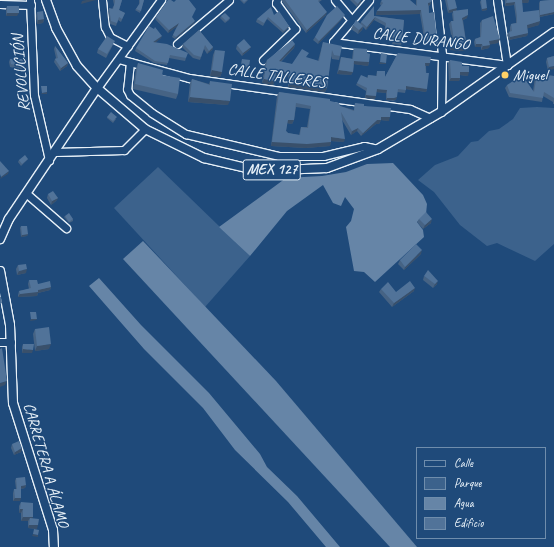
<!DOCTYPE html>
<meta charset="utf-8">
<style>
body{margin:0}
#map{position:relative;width:554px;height:547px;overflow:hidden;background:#1f4a7a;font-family:Caveat,sans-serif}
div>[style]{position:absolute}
.green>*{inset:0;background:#3c628c}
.water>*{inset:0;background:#6685a7}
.roads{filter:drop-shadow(1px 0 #e8f1f8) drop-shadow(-1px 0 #e8f1f8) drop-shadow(0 1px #e8f1f8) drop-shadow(0 -1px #e8f1f8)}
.minor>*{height:7px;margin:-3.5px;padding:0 3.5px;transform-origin:3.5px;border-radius:3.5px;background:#1f4a7a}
.major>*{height:8px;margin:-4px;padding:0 4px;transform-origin:4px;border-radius:4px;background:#1f4a7a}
.wall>*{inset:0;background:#466384}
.shaded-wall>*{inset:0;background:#39506b}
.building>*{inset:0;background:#517399}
.dots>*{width:11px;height:11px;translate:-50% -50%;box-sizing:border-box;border:2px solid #1f4a7a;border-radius:50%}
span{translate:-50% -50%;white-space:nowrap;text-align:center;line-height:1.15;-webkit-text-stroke:3px #1f4a7a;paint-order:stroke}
.shield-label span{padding:1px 3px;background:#1f4a7a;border:1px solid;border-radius:3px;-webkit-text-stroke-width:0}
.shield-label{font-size:15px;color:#e8f1f8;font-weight:700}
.street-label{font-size:16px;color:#e8f1f8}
.poi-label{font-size:16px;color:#e8f1f8}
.left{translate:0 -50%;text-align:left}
.legend{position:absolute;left:416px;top:447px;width:130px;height:92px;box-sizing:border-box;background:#1f4a7a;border:1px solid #6f8dac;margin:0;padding:5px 7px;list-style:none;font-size:12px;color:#e8f1f8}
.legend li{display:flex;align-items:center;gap:8px;height:20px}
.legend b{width:20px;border:1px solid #6f8dac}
</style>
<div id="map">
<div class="green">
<i style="clip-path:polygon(537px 107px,554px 108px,554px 244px,535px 261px,497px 243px,487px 246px,460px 225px,434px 192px,418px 180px,435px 165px,458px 156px,471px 142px,478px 141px,489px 131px,499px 129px,513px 119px,520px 108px)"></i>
<i style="clip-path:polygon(158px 167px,250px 256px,205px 307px,114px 208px)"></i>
</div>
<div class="water">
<i style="clip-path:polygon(393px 163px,423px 195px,427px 204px,426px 214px,417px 222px,423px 230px,424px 237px,375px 282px,364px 272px,354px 271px,346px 227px,351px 221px,354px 209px,345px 197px,341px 206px,333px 203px,323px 185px,287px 211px,250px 256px,219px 227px,286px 178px,322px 176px,346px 172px,367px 164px)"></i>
<i style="clip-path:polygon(143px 241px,276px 381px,417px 547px,390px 547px,123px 259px)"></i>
<i style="clip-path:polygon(99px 278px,141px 325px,209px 393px,260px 454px,267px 467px,297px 496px,340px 547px,326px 547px,288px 502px,235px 450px,203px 408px,144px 349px,89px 286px)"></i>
</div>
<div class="roads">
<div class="minor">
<i style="left:30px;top:0;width:95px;rotate:87.6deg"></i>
<i style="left:34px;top:95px;width:67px;rotate:77deg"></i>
<i style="left:102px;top:0;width:27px;rotate:84deg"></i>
<i style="left:105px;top:27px;width:11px;rotate:63deg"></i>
<i style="left:110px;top:37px;width:20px;rotate:27deg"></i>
<i style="left:335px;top:0;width:25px;rotate:50deg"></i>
<i style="left:369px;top:0;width:55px;rotate:130.6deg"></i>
<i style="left:333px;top:42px;width:176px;rotate:7.5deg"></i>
<i style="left:507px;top:65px;width:66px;rotate:-98.7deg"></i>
<i style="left:436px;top:0;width:54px;rotate:83.7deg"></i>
<i style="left:442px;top:54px;width:58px;rotate:91deg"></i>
<i style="left:0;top:4px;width:31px;rotate:2deg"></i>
<i style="left:177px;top:44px;width:68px;rotate:-40.2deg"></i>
<i style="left:119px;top:59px;width:73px;rotate:15.2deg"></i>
<i style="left:189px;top:78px;width:223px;rotate:8deg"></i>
<i style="left:410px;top:109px;width:22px;rotate:24deg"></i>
<i style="left:263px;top:60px;width:45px;rotate:-44.1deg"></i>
<i style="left:295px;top:29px;width:32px;rotate:-126deg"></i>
<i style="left:276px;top:3px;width:3px;rotate:-72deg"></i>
<i style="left:130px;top:62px;width:27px;rotate:96deg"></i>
<i style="left:127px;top:89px;width:7px;rotate:63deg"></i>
<i style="left:130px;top:95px;width:28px;rotate:39deg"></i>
<i style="left:152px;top:113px;width:40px;rotate:32deg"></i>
<i style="left:186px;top:134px;width:96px;rotate:13.3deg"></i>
<i style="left:279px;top:156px;width:44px"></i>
<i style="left:323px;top:156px;width:42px;rotate:-13.7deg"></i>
<i style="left:364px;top:146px;width:14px;rotate:12deg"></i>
<i style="left:97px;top:88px;width:109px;rotate:-54deg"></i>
<i style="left:55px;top:152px;width:69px;rotate:-1.7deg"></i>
<i style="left:124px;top:150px;width:30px;rotate:-45deg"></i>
<i style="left:27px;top:194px;width:52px;rotate:41.1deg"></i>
<i style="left:0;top:342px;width:11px"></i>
</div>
<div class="major">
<i style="left:46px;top:0;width:30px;rotate:70deg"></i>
<i style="left:56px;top:28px;width:43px;rotate:61.1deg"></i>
<i style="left:77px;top:66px;width:30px;rotate:48deg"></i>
<i style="left:97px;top:88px;width:63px;rotate:40.5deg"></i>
<i style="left:145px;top:129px;width:66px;rotate:26.2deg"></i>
<i style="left:204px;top:158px;width:43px;rotate:13.4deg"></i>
<i style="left:246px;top:168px;width:34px;rotate:3deg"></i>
<i style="left:280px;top:170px;width:47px;rotate:-2.4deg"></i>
<i style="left:327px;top:168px;width:54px;rotate:-20.4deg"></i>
<i style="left:378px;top:149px;width:73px;rotate:-30.4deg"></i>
<i style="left:441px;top:112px;width:138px;rotate:-35.3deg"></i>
<i style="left:0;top:239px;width:22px;rotate:-66deg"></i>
<i style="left:9px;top:219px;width:158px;rotate:-56.1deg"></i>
<i style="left:0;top:271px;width:55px;rotate:79.5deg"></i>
<i style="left:10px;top:325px;width:78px;rotate:87.8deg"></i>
<i style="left:13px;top:403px;width:133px;rotate:72.5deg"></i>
<i style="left:53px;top:530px;width:17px;rotate:87deg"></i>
</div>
</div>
<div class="wall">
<i style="clip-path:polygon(113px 0,122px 0,119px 10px,125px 13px,121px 22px,118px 20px,116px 26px,110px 24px,108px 11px,109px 8px,112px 9px,114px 5px)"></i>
<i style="clip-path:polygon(139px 0,144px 0,140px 13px,135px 10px,136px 9px,139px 4px)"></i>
<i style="clip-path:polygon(240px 0,248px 0,244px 4px)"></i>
<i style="clip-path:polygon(281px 0,322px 0,319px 2px,326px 15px,306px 33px)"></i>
<i style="clip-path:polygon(350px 0,361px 0,361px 2px,357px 7px)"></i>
<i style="clip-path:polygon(416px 0,432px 0,430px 5px,429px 6px,429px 13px,437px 39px,436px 43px,425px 44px,420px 14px,376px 15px,377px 11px,381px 6px,380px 4px,381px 1px,416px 5px)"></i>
<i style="clip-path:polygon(445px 0,455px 0,456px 10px,467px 18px,463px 20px,467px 48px,465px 51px,450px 50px,449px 44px,450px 41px,452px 40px,449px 24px,451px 21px,453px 21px,452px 14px,453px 12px,448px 13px)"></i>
<i style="clip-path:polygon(481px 0,487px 10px,482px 11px,480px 2px)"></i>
<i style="clip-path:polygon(505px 0,529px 0,528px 3px,522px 3px,523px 12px,539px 16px,539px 3px,540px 1px,554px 0,554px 14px,540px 17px,539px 25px,527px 28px,528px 33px,527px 36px,509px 40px,507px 35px,509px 32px,510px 31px,510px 27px,511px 24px,516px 23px,516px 19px,514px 5px,505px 6px)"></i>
<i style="clip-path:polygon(7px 6px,17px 16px,6px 16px,6px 9px)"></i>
<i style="clip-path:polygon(37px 12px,44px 19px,43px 23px,37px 24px,36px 16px)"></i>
<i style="clip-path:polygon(274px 15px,289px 26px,288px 28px,283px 33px,267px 19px,263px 26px,256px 22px,257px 19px)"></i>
<i style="clip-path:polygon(221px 16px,230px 18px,229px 20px,225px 23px,220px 18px)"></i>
<i style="clip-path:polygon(374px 16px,404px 20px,402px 42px,401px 45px,392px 44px,393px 40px,384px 38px,385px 26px,374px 20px,366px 30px,363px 27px,362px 30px,358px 34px,351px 29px,353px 25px,360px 24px,361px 22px)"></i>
<i style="clip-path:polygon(156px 17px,193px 18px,194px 23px,175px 39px,172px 37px,177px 26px,168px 33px,155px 19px)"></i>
<i style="clip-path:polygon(343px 18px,318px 44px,313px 40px,315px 37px)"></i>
<i style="clip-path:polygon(482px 20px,500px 39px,498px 43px,490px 44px,489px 48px,481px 50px,481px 47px,475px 47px,474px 42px,475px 39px,480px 37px,480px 23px)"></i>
<i style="clip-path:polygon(199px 30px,213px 47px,212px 50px,207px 54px,204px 49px,200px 60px,193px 58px,182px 47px,183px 44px)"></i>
<i style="clip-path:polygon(161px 38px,155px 42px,186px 58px,185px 61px,169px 58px,167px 65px,154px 63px,135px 51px,136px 48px)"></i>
<i style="clip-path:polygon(323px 42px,340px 56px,339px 60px,332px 59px,331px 56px,327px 88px,325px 92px,288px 87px,288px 77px,276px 75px,273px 85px,262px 83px,265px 64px,267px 60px,295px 44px,294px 48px,281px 62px,292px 64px,307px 58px,318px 61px)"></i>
<i style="clip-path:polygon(17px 43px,22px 45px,19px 52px,14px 50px)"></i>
<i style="clip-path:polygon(113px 45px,106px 58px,97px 53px,98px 49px)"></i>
<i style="clip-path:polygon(237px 45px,251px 47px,249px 50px,242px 56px,236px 49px)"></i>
<i style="clip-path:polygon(55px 46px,68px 63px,67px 66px,60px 71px,54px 62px,55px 59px,56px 58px,54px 49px)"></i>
<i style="clip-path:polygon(354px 48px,367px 53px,369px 62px,368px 66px,354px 64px,353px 72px,351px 75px,337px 74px,340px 61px,341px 57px,352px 59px,353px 51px)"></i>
<i style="clip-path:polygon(215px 50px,222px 72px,220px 77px,210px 76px,213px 55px)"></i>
<i style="clip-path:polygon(398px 53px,429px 66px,426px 66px,427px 89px,426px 92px,406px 89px,405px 93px,397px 92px,396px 100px,393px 101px,386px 100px,386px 93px,376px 92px,375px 99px,365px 98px,366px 91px,356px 85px,357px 83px,367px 78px,368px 75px,376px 76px,377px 71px,385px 77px)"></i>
<i style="clip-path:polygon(554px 56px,548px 71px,546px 62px,547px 58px)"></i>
<i style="clip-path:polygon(10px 59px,24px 67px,23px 70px,10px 67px,9px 62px)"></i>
<i style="clip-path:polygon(242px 59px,249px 67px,248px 69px,241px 67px)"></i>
<i style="clip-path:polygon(450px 60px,462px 66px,468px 76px,460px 75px,460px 78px,459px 81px,449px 81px,448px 63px)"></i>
<i style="clip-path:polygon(138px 63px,162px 75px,178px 94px,176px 99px,133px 89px,136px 69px)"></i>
<i style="clip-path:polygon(537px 74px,554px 76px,554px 104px,553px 104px,553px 102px,543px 96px,542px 102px,509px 97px,505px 88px,507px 85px,533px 91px,535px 77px)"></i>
<i style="clip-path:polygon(192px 79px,209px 84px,210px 81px,228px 105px,188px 102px,190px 83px)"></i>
<i style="clip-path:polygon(evenodd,279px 92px,330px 101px,340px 106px,354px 110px,355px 103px,364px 106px,389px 121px,381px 120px,379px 124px,376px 124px,361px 136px,357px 131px,351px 135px,342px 120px,344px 142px,331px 141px,330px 146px,306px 148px,271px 146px,277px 96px,279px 92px,296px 107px,310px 109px,307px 127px,301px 127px,299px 135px,288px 133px,286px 131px,287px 123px,292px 124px,294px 120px,296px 107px)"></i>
<i style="clip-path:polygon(107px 117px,116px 119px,113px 123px,107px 118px)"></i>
<i style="clip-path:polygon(28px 159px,21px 166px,18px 162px,19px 160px)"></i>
<i style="clip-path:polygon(48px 194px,58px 198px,56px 201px,51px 205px,47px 198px)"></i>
<i style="clip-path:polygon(65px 216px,73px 219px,73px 221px,69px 223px,64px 217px)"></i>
<i style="clip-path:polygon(419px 219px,431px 223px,423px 229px,417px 222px)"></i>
<i style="clip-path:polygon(21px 226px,28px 234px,27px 236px,21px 237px,20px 228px)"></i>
<i style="clip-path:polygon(421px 254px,404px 270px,398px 264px,400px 260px)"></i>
<i style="clip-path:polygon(18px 265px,26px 273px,17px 275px,16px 269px)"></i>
<i style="clip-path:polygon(424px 276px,437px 284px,433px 288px,423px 280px)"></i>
<i style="clip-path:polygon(29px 280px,38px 284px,51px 287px,50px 290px,38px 293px,37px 296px,18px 297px,18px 295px,19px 291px,29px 289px,28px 284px)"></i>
<i style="clip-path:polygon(381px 289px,396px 292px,414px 291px,392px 307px,379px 292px)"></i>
<i style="clip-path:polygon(35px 329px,49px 349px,35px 351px,33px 334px)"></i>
<i style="clip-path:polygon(23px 344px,32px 353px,22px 353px,22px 347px)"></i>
<i style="clip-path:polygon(12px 444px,21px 452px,14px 455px,11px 448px)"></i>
<i style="clip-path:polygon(16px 478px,26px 485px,25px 488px,21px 489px,20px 501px,13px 501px,13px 493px,14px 489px,16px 489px,15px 481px)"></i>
<i style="clip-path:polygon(21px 502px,32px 518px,37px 529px,28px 528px,28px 521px,21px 521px,21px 513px,19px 513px,19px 506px)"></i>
</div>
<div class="shaded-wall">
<i style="clip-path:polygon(86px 0,96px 0,81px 4px,82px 1px)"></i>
<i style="clip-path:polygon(361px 0,361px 2px,357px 7px,358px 4px)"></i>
<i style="clip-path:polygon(522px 0,529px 0,528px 3px,521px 3px)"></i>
<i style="clip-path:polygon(431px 2px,430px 5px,427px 6px,428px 3px)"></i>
<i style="clip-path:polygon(515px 2px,514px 5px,505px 6px,506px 3px)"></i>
<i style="clip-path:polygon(457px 8px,456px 11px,453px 11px,453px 12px,448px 13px,449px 10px)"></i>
<i style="clip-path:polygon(487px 8px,487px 10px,482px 11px,482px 9px)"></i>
<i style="clip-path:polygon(421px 10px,420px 14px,376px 15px,377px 11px)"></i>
<i style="clip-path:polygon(327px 12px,326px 15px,306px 33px,307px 30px)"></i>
<i style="clip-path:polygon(554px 12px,554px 14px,539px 17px,540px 15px)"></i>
<i style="clip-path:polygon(7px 13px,19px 13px,17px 16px,6px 16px)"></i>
<i style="clip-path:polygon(345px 15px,343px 18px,318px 44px,319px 41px)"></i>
<i style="clip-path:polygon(468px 15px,467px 18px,461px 21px,462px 18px)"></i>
<i style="clip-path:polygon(375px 17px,374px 20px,366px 30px,367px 27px)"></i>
<i style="clip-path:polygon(44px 19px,43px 23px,37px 24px,38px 20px)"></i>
<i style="clip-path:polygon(195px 21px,194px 23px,175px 39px,176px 37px)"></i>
<i style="clip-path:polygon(540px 21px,539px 25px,526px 29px,527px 25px)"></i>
<i style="clip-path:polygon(179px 23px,178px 26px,168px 33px,169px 30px)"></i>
<i style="clip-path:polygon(289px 26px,288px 28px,283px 33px,284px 31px)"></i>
<i style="clip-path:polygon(363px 26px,362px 30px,358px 34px,359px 30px)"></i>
<i style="clip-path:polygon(528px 33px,527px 36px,509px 40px,510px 37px)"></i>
<i style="clip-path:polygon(162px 36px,161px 38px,153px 45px,153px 42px)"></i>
<i style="clip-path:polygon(437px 39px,436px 43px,425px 44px,426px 41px)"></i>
<i style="clip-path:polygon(500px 39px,498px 43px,488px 45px,489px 41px)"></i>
<i style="clip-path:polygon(295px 44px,294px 48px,277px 65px,279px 61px)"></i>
<i style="clip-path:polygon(476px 44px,482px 44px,481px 47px,475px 47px)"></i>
<i style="clip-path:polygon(490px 45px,489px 48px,481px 50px,483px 46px)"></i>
<i style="clip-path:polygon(213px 47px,212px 50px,207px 54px,209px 51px)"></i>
<i style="clip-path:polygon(251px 47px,249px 50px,242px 56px,243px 53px)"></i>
<i style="clip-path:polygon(451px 47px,467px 48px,465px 51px,450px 50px)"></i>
<i style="clip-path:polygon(354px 61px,369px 62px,368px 66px,353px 64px)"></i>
<i style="clip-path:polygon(380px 62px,386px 63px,386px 64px,379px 64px)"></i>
<i style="clip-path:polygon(68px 63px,67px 66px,60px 71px,61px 68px)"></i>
<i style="clip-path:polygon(425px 63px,430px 63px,429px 66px,424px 66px)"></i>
<i style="clip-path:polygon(554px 66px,554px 69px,548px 71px,549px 67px)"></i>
<i style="clip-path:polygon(212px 70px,222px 72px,220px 77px,210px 76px)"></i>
<i style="clip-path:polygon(339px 70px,353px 72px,351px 75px,337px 74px)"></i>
<i style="clip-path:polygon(276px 71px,289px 73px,288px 77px,275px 75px)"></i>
<i style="clip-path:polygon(460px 72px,469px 72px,468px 76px,459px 75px)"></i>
<i style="clip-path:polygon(451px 78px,460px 78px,459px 81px,449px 81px)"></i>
<i style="clip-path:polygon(264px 79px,275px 81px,273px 85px,262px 83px)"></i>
<i style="clip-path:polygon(290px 83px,327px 88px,325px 92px,288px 87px)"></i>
<i style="clip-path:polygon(406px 86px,427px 89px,426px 92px,405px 89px)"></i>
<i style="clip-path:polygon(377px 89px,387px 90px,386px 93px,376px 92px)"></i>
<i style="clip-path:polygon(47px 92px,47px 94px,41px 94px,42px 93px)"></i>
<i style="clip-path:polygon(366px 95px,376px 96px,375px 99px,365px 98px)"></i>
<i style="clip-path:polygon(190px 97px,230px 101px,228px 105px,188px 102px)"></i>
<i style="clip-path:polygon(397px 97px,396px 100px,386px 100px,387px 98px)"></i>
<i style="clip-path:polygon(381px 117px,390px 117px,389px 121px,380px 120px)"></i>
<i style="clip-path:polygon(288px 120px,294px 120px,292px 124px,286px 123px)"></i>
<i style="clip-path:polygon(377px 120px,381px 120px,379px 124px,376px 124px,361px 136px,363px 133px)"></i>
<i style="clip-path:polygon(358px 128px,357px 131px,351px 135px,352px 131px)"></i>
<i style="clip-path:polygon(331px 137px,345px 139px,344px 142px,330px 141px)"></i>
<i style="clip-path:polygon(272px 142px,331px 142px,330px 146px,306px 148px,271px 146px)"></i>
<i style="clip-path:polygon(9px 171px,8px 174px,0 179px,1px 177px)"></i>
<i style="clip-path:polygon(58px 198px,56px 201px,51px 205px,52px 201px)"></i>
<i style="clip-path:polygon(432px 219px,431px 223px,423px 229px,425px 225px)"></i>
<i style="clip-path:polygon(28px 234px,27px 236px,21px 237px,22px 235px)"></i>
<i style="clip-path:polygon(422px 250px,421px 254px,404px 270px,405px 267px)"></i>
<i style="clip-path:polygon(27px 269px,26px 273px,17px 275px,19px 271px)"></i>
<i style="clip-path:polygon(438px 281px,437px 284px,433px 288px,435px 284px)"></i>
<i style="clip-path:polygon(51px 287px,50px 290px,38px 293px,37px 296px,18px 297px,20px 294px)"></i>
<i style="clip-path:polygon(415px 288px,414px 291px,392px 307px,394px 303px)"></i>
<i style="clip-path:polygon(31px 319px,37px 319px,36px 320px,30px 321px)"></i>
<i style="clip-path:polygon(51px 344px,49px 349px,35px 351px,37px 346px)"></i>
<i style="clip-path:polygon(23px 349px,33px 350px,32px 353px,22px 353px)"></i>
<i style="clip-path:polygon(7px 381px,5px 385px,0 387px,0 383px)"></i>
<i style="clip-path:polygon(22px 448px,21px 452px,14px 455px,15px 452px)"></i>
<i style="clip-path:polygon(26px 485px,25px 488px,20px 489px,21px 486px)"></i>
<i style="clip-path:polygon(15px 498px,21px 498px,20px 501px,13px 501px)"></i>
<i style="clip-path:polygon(20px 509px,23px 509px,21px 513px,19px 513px)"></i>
<i style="clip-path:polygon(23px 517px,33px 517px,31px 521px,30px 518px,28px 521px,21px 521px)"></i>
<i style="clip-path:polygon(29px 525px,38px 525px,37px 529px,28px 528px)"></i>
<i style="clip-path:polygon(33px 534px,38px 535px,38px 537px,32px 536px)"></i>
</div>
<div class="building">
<i style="clip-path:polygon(115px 0,122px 0,119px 10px,125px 13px,122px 19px,119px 17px,117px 23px,111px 21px,109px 8px,113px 9px,115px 2px)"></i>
<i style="clip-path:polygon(140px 0,144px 0,141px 11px,136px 9px,140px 3px)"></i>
<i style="clip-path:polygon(168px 0,171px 0,174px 2px,176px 0,189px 0,196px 9px,192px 17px,195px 21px,176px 37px,173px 35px,179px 23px,169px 30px,156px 17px)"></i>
<i style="clip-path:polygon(242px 0,247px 0,244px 2px)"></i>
<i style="clip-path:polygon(285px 0,319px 0,318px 1px,327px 12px,307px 30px)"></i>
<i style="clip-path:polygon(354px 0,361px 0,358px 4px)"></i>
<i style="clip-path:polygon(382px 0,410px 0,417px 6px,417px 0,432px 0,431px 2px,428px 3px,429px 13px,434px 12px,437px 39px,426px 41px,421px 10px,377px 11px,383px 3px,381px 1px)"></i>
<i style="clip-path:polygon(447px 0,455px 0,457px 8px,449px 10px)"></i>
<i style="clip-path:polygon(481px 0,486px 0,487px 8px,482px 9px)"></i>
<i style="clip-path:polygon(507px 0,524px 0,522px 0,523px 12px,539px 10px,540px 21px,527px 25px,528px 33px,510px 37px,509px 32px,512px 31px,511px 24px,517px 23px,517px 16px,515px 2px,506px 3px)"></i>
<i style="clip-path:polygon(550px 0,554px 0,554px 12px,540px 15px,540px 1px)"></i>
<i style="clip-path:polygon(7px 6px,19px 6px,19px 13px,7px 13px)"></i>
<i style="clip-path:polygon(337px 6px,345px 15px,319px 41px,315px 37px,327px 15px)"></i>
<i style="clip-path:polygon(374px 6px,374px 16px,404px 20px,402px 42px,394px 41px,394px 37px,385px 35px,386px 23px,375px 17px,367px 27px,361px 22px)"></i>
<i style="clip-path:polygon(271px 7px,274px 15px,279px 11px,289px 26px,284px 31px,268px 17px,264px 23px,257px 19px)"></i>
<i style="clip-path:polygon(468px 9px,468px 15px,462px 18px,467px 48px,451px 47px,450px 41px,454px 40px,451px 21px,454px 21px,453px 11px)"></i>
<i style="clip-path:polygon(43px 11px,44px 19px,38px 20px,37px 12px)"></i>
<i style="clip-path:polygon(225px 13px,230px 18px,226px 21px,221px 16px)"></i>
<i style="clip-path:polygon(493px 16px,500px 39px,489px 41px,490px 45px,483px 46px,482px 44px,476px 44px,475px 39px,481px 37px,482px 20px)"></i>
<i style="clip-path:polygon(356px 20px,363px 26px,359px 30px,353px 25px)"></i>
<i style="clip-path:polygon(149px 26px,154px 29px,155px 27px,162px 36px,153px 42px,167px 44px,188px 53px,186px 58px,170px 55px,168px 63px,155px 61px,136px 48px)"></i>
<i style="clip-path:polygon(199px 30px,213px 47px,209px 51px,205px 45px,201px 57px,194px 55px,183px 44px)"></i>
<i style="clip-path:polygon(107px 36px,115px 41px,107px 54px,98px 49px)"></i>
<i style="clip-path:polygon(244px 39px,251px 47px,243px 53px,237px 45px)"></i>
<i style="clip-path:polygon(292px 40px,295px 44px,279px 61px,292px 64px,302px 49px,309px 53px,306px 57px,319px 61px,323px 42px,342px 46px,340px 56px,334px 55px,332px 50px,327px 88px,290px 83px,289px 73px,276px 71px,275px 81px,264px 79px,267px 60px)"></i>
<i style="clip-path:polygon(17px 43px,22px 45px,19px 50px,14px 48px)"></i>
<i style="clip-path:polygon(55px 46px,68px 63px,61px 68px,55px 59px,58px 58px)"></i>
<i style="clip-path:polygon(354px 48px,367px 49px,367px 53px,370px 54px,369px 62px,354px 61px,353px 72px,339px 70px,341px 57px,353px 59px)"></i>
<i style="clip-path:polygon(215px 50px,225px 51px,222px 72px,212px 70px)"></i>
<i style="clip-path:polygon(381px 53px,387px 54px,386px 63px,380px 62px)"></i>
<i style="clip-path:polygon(398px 53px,431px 57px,430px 63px,425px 63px,426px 73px,429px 73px,427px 89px,406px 86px,406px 90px,398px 89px,397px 97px,394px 98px,387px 98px,387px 90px,377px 89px,376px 96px,366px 95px,367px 88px,357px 83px,361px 75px,368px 78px,368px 75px,377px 76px,377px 71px,385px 71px,385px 77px)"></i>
<i style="clip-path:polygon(554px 56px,554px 66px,549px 67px,547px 58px)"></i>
<i style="clip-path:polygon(10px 59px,25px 59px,24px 67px,11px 64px)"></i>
<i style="clip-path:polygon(242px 59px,250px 60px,249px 67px,241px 66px)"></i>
<i style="clip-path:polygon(450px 60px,462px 62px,462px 66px,469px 66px,469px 72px,460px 72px,460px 78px,451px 78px)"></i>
<i style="clip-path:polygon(138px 63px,163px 70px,162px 75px,180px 78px,178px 94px,135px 84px)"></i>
<i style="clip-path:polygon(537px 74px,554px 76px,554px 98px,544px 92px,543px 98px,510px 93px,507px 85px,522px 75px,534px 92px)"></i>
<i style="clip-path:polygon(192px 79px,210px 85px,210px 81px,232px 84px,230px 101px,190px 97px)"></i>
<i style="clip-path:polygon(41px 86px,47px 86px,47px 92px,42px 93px)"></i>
<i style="clip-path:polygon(evenodd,279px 92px,330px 99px,330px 101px,339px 103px,340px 106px,354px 111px,355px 103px,364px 104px,364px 106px,391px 108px,390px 117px,381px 117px,381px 120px,377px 120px,363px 133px,358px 128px,352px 131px,341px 112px,345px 139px,331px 137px,331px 142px,307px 144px,272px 142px,279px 92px,296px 103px,311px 106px,308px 128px,301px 127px,300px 135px,288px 133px,286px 131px,288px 120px,294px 120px,296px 103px)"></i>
<i style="clip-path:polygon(111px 112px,117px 117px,113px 121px,107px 117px)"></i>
<i style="clip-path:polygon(25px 155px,28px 159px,22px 164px,19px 160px)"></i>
<i style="clip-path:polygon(0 161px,9px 171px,1px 177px,0 174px)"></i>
<i style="clip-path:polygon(53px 191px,58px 198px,52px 201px,48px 194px)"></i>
<i style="clip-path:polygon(426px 212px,432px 219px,425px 225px,419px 219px)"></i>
<i style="clip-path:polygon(69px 213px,73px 219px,69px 222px,65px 216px)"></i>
<i style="clip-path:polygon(21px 226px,27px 226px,28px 234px,22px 235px)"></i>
<i style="clip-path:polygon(416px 244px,422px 250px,405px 267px,400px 260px)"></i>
<i style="clip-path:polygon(26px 264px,27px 269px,19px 271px,18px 265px)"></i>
<i style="clip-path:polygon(428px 270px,438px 281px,435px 284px,424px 276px)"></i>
<i style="clip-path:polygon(29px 280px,37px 280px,38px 284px,50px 281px,51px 287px,38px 290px,38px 292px,20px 294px,19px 291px,31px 288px)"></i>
<i style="clip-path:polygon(410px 281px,415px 288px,394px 303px,381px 289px,388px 282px,396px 292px)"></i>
<i style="clip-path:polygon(0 297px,1px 297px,2px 303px,0 304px)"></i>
<i style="clip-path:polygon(30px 312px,36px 312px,37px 319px,31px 319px)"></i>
<i style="clip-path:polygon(49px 327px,51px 344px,37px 346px,35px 329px)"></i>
<i style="clip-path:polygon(23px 344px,34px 344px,33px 350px,23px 349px)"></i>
<i style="clip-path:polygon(2px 348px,7px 381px,0 383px,0 349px)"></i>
<i style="clip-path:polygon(19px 441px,22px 448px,15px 452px,12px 444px)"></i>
<i style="clip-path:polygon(25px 477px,26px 485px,21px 486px,21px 498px,15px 498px,14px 489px,17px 489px,16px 478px)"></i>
<i style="clip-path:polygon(21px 502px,33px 503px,33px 517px,23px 517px,23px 509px,20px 509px)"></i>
<i style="clip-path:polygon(30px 518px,39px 519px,38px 525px,29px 525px)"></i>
<i style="clip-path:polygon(34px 529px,39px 530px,38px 535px,33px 534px)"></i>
</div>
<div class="dots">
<i style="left:505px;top:75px;background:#ffd166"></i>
</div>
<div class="shield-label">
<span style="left:272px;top:170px">MEX 127</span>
</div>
<div class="street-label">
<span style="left:421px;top:39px;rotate:7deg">CALLE DURANGO</span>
<span style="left:21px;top:73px;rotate:-95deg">REVOLUCIÓN</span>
<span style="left:277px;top:76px;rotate:8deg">CALLE TALLERES</span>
<span style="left:46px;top:465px;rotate:74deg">CARRETERA A ÁLAMO</span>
</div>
<div class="poi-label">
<span class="left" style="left:513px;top:75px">Miguel</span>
</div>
<ul class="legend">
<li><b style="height:5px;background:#1f4a7a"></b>Calle</li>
<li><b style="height:11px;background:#3c628c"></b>Parque</li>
<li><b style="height:11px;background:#6685a7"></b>Agua</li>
<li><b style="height:11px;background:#517399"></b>Edificio</li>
</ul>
</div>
